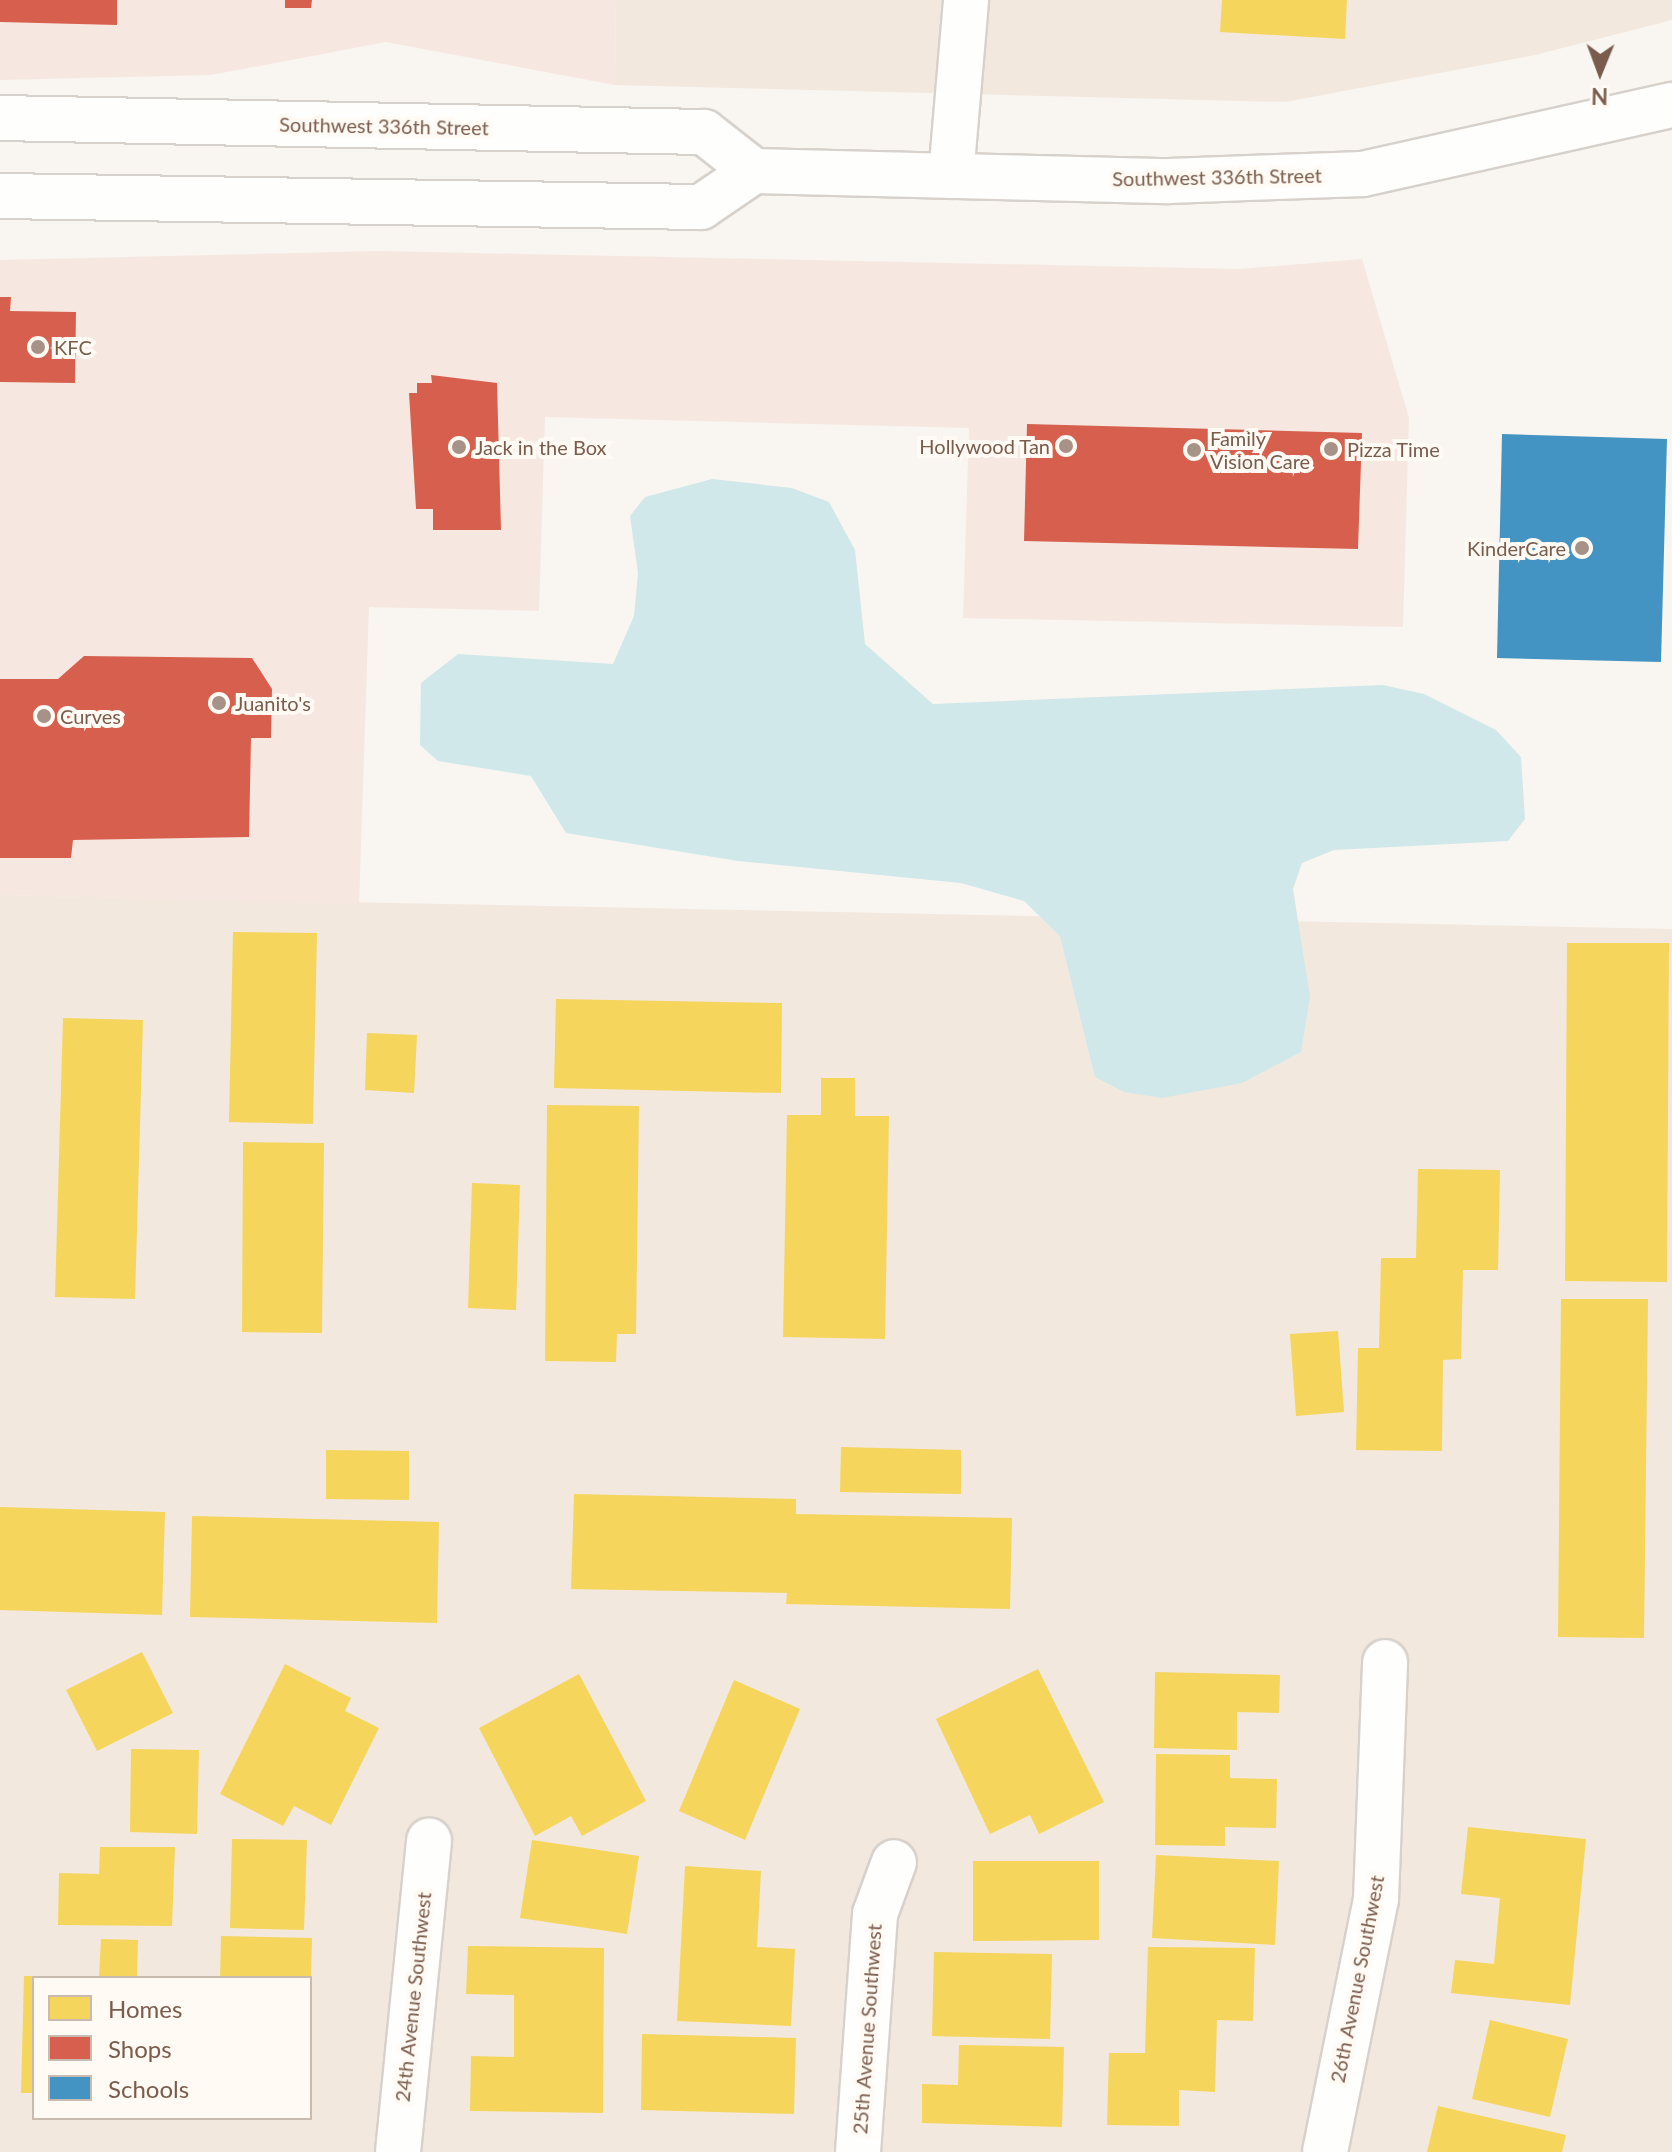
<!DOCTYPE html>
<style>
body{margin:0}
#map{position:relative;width:1672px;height:2152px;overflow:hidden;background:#f9f5f0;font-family:Lato,sans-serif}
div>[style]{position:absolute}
.residential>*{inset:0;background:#f2e8de}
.commercial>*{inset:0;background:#f6e8e1}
.water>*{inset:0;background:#d0e8ea}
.homes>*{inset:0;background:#f6d55c}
.shops>*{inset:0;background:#d6604d}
.schools>*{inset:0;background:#4393c3}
.roads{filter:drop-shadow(2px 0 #d7d1cb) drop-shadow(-2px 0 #d7d1cb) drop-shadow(0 2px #d7d1cb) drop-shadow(0 -2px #d7d1cb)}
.street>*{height:44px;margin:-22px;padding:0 22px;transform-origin:22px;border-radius:22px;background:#fefefd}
.secondary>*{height:44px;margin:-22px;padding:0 22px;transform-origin:22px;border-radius:22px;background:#fefefd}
.dots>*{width:22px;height:22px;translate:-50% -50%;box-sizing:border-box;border:4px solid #fffaf3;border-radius:50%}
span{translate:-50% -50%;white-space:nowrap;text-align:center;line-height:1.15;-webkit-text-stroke:8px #fffaf3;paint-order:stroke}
.street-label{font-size:20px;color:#7a5c4d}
.poi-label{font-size:20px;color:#7a5c4d}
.left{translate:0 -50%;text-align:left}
.right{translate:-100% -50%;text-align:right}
.legend{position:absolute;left:32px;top:1976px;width:280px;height:144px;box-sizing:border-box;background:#fffaf3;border:2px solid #cabbb1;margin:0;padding:10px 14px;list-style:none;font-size:24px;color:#7a5c4d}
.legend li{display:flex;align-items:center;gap:16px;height:40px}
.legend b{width:40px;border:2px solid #cabbb1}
.north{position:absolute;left:1560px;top:32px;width:80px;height:80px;-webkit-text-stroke:6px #fffaf3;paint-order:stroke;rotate:181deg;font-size:22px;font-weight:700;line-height:32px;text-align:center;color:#7a5c4d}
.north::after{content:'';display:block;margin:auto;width:28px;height:36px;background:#7a5c4d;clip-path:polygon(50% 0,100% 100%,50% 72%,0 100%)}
</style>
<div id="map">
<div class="residential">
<i style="clip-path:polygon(616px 0,1672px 0,1672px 20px,1535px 55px,1285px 102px,615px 85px)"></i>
<i style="clip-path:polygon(evenodd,0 895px,1672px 929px,1672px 2152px,0 2152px,0 895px,34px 1978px,310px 1978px,310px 2118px,34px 2118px,34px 1978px)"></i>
</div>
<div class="commercial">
<i style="clip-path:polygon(0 0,616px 0,615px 85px,386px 42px,211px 75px,0 80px)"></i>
<i style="clip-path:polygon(378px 251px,1239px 269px,1362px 259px,1409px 418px,1403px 627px,963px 618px,969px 428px,545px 417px,539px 611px,369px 607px,359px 904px,0 895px,0 260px)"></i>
</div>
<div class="water">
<i style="clip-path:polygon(712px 479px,792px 488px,829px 502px,855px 550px,865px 644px,933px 704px,1383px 685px,1424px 694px,1496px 730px,1521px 757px,1525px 819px,1508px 841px,1334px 850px,1302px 863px,1293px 889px,1310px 997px,1301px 1052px,1242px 1083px,1162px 1098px,1124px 1092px,1095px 1077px,1060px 936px,1024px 901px,961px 883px,738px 861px,566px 833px,531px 776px,438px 761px,420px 745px,421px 683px,458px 654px,613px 664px,634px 616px,638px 573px,630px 516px,645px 497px)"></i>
</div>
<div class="homes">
<i style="clip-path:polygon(1222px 0,1347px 0,1345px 39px,1220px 32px)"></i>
<i style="clip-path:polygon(233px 932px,317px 933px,313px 1124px,229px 1122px)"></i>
<i style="clip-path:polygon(1567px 943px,1669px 943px,1667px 1282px,1565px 1281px)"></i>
<i style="clip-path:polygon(556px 999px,782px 1003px,781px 1093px,554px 1088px)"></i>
<i style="clip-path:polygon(63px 1018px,143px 1020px,135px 1299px,55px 1297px)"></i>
<i style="clip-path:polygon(367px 1033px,417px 1035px,414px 1093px,365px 1090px)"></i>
<i style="clip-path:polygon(821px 1078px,855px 1078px,855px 1116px,889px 1116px,885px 1339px,783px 1337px,787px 1115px,821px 1115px)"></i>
<i style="clip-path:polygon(547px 1105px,639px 1106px,636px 1334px,617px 1334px,616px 1362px,545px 1361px)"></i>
<i style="clip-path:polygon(243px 1142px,324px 1143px,322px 1333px,242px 1332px)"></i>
<i style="clip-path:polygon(1418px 1169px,1500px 1170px,1498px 1270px,1463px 1270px,1461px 1359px,1443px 1360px,1442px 1451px,1356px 1450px,1358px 1348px,1379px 1348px,1381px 1258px,1416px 1258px)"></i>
<i style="clip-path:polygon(472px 1183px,520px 1185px,516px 1310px,468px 1308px)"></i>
<i style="clip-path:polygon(1561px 1299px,1648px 1299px,1644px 1638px,1558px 1637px)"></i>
<i style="clip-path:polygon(1338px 1331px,1344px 1412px,1296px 1416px,1290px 1334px)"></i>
<i style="clip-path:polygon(841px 1447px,961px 1450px,961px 1494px,840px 1492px)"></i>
<i style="clip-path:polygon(326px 1450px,409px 1451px,409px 1500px,326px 1499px)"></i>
<i style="clip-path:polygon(574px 1494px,796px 1499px,796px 1514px,1012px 1518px,1010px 1609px,786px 1604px,787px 1593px,571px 1589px)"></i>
<i style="clip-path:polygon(0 1507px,165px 1512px,162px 1615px,0 1610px)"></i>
<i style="clip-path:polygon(192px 1516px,439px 1522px,437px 1623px,190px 1617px)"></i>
<i style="clip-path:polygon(142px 1652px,173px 1713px,97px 1751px,66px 1690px)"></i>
<i style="clip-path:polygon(285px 1664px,351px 1698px,345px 1711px,379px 1728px,331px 1825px,294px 1806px,283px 1826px,220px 1794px)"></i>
<i style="clip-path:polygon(1038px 1669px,1104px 1802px,1039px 1834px,1030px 1815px,990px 1834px,936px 1719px)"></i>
<i style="clip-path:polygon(1155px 1672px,1280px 1675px,1279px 1713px,1237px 1712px,1237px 1750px,1154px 1748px)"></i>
<i style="clip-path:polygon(579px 1674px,646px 1801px,582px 1836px,571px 1816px,535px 1836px,479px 1728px)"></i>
<i style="clip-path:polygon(734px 1680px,800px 1709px,745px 1840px,679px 1811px)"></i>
<i style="clip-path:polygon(131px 1749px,199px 1750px,197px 1834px,130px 1832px)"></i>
<i style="clip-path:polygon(1156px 1754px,1230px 1755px,1230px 1778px,1277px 1779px,1276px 1828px,1225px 1827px,1225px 1846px,1155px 1845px)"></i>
<i style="clip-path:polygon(1468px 1827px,1586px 1839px,1570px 2005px,1451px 1993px,1455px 1960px,1494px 1964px,1500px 1898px,1461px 1894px)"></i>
<i style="clip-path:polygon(232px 1839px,307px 1840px,304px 1930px,230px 1928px)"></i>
<i style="clip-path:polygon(532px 1840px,639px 1856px,627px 1934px,520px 1918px)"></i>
<i style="clip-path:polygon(100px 1847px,175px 1847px,172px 1926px,58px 1925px,59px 1873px,99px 1874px)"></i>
<i style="clip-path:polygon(1156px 1855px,1279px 1861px,1275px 1945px,1152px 1938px)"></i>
<i style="clip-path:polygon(973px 1861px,1099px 1861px,1099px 1940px,973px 1941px)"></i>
<i style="clip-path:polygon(685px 1866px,761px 1871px,757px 1947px,795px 1949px,791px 2026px,677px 2021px)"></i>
<i style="clip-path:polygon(221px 1936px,312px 1938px,311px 1978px,220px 1978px)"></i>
<i style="clip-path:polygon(101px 1939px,138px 1940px,137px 1978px,99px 1978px)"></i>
<i style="clip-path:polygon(468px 1946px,604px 1948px,603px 2113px,470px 2111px,471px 2056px,514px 2057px,514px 1995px,466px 1994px)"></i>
<i style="clip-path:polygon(1148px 1947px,1255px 1948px,1253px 2021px,1217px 2020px,1215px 2092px,1179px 2090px,1179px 2126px,1107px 2125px,1109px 2053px,1145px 2053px)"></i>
<i style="clip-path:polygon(934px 1952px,1052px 1954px,1050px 2039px,932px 2036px)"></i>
<i style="clip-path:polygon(24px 1976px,34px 1976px,34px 2093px,21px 2093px)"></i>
<i style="clip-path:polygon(1490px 2020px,1568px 2039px,1550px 2117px,1472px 2099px)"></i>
<i style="clip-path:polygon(642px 2034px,796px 2038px,794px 2114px,641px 2110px)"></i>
<i style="clip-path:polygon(959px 2045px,1064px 2047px,1062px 2127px,922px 2123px,922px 2084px,958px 2085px)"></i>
<i style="clip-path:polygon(1438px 2106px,1566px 2135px,1562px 2152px,1427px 2152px)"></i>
</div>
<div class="shops">
<i style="clip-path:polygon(0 0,117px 0,117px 25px,0 22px)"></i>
<i style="clip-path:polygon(285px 0,312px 0,311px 8px,285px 8px)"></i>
<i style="clip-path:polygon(0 297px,11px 297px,10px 311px,76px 312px,75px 383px,0 382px)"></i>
<i style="clip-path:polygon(431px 375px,497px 383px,501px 530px,433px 530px,433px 509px,416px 509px,409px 393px,417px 393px,417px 383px,432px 383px)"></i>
<i style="clip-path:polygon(1027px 424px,1362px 433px,1358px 549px,1024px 541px)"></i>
<i style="clip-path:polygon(84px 656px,252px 658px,272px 689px,271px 738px,251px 738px,249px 837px,73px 840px,71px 858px,0 858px,0 679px,58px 679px)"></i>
</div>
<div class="schools">
<i style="clip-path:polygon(1502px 434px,1667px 439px,1661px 662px,1497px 658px)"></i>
</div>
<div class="roads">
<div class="street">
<i style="left:951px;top:176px;width:177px;rotate:-85.1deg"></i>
<i style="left:398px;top:2152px;width:313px;rotate:-84.3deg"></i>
<i style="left:858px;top:2152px;width:239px;rotate:-85.9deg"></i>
<i style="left:875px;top:1914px;width:55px;rotate:-69.9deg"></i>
<i style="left:1325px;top:2152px;width:258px;rotate:-78.6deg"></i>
<i style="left:1376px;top:1899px;width:237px;rotate:-87.8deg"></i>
</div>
<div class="secondary">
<i style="left:0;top:118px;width:704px;rotate:1.14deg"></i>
<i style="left:704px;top:132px;width:63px;rotate:38deg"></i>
<i style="left:0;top:196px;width:701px;rotate:0.9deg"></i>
<i style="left:701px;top:207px;width:64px;rotate:-34.2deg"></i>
<i style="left:754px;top:171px;width:415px;rotate:1.4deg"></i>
<i style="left:1169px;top:181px;width:194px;rotate:-2.1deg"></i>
<i style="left:1363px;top:174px;width:317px;rotate:-12.6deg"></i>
</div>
</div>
<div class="dots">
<i style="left:38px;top:347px;background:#a69286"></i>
<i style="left:1066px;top:446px;background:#a69286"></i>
<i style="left:459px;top:447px;background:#a69286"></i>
<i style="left:1331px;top:449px;background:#a69286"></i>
<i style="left:1194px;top:450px;background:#a69286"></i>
<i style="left:1582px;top:548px;background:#a69286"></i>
<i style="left:219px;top:703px;background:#a69286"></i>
<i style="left:44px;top:716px;background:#a69286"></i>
</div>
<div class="street-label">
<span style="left:384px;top:126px;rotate:1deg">Southwest 336th Street</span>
<span style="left:1217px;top:177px;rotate:-1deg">Southwest 336th Street</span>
<span style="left:1357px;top:1979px;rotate:-79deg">26th Avenue Southwest</span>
<span style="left:413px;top:1997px;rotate:-84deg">24th Avenue Southwest</span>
<span style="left:867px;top:2029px;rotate:-86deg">25th Avenue Southwest</span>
</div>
<div class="poi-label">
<span class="left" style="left:54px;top:347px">KFC</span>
<span class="left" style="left:1210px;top:450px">Family<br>Vision Care</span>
<span class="right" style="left:1050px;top:446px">Hollywood Tan</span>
<span class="left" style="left:475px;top:447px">Jack in the Box</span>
<span class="left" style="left:1347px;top:449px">Pizza Time</span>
<span class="right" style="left:1566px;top:548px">KinderCare</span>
<span class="left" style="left:235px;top:703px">Juanito's</span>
<span class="left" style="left:60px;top:716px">Curves</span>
</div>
<ul class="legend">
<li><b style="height:22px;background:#f6d55c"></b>Homes</li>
<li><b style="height:22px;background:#d6604d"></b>Shops</li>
<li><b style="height:22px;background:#4393c3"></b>Schools</li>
</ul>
<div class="north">N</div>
</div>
